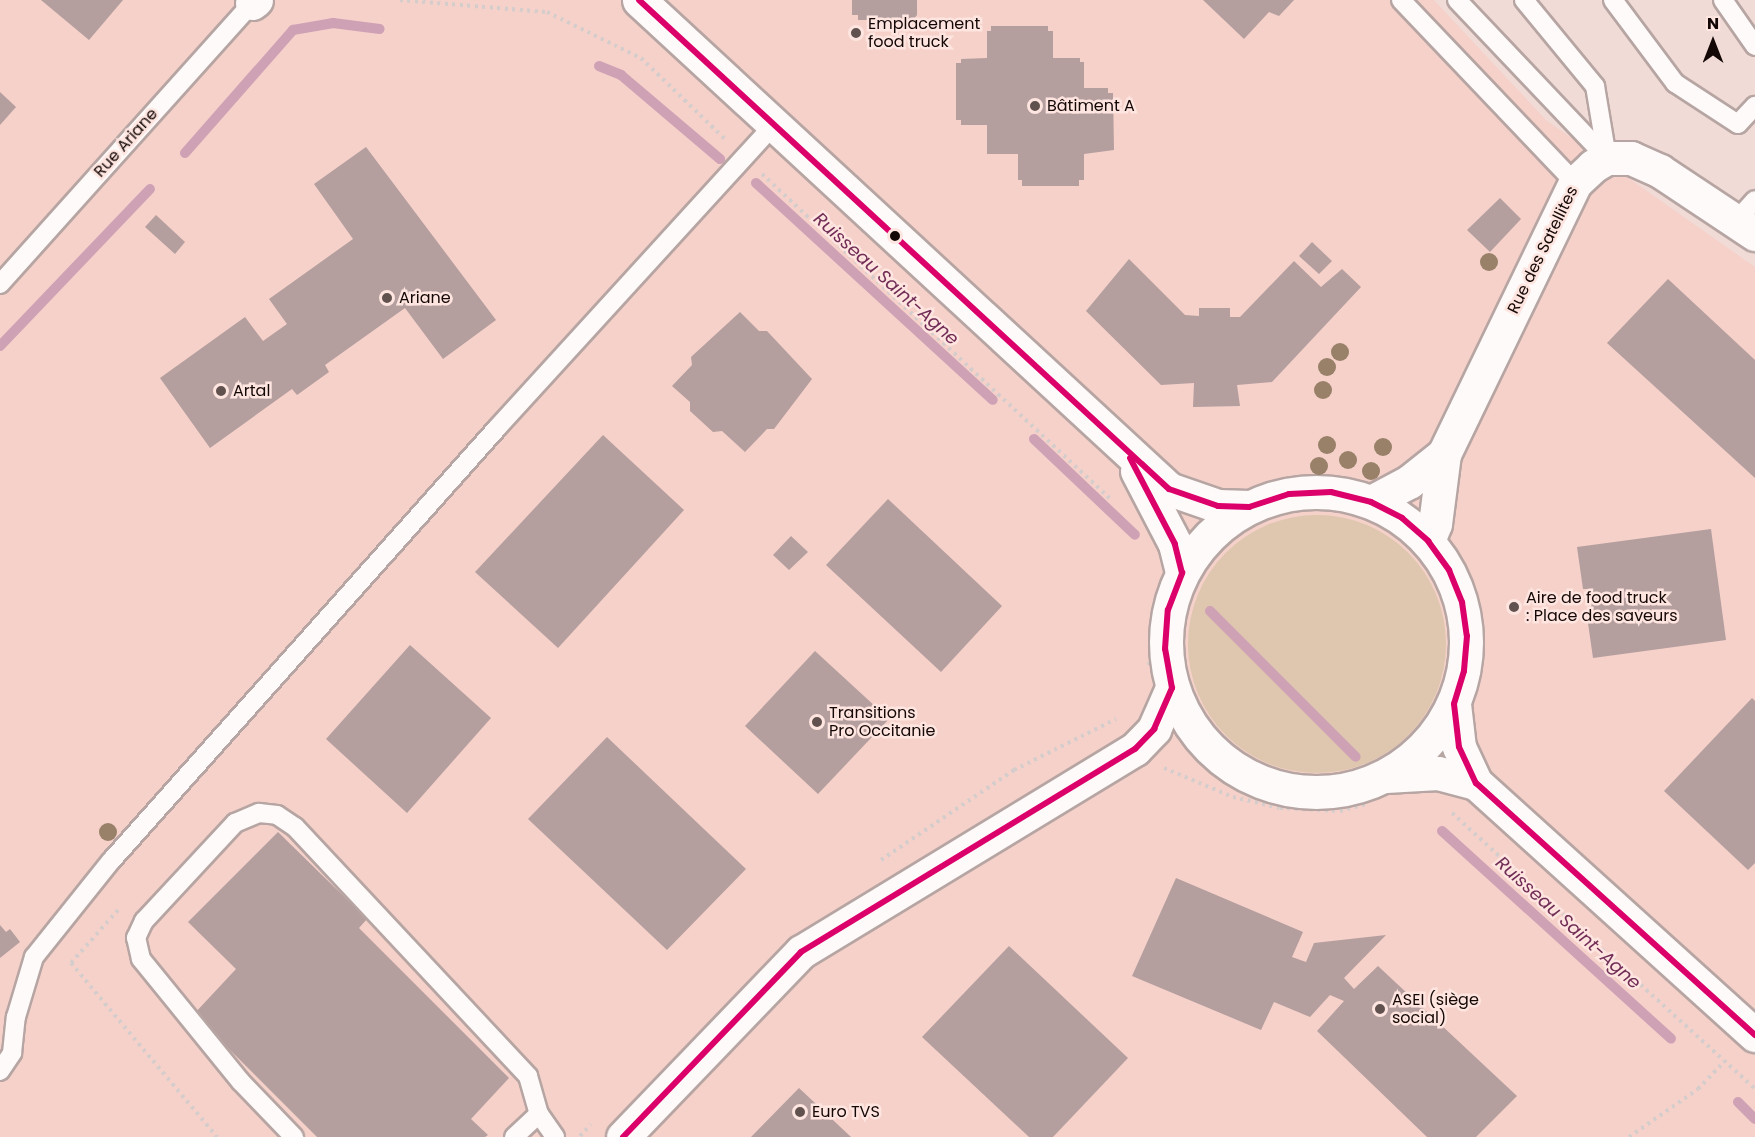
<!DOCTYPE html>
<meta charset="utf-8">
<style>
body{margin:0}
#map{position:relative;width:1755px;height:1137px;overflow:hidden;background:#f1dbd7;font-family:Poppins,sans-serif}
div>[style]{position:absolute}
.built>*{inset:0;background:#f5d1ca}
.green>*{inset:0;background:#dfc7af}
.round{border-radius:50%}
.stream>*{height:10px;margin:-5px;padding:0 5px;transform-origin:5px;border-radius:5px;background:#cfa1b5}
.building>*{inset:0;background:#b49e9e}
.path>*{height:4px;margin-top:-2px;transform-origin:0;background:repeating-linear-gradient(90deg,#d4cdcc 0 3px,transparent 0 7.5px)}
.roads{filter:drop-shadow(2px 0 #b6a5a2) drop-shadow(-2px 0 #b6a5a2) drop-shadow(0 2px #b6a5a2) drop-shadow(0 -2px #b6a5a2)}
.service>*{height:18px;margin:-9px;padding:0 9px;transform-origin:9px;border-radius:9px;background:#fdfaf9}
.minor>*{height:33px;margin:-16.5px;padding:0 16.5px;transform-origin:16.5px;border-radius:16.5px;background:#fdfaf9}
.minor>.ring{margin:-16.5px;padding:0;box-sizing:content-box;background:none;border:33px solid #fdfaf9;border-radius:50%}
.bus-1>*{height:6px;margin:-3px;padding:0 3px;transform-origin:3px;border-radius:3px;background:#dc006b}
.trees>*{width:18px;height:18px;margin:-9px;border-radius:50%;background:#988168}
.dots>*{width:16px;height:16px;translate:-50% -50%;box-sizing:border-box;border:3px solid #fee5e0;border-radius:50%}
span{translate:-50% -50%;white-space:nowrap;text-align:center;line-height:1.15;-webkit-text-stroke:5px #fee5e0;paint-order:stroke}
.poi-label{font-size:16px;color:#140806}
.left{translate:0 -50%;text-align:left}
.street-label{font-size:16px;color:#140806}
.water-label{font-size:18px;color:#712d56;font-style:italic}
.north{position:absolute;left:1683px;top:12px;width:60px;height:60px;-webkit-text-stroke:4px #fee5e0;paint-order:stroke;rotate:0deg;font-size:16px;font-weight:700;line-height:24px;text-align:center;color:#140806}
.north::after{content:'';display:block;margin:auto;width:21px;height:27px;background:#140806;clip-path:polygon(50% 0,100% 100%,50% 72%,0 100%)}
</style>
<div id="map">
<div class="built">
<i style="clip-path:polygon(0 0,1434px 0,1546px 120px,1755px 267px,1755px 1137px,0 1137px)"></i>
</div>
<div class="green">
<i class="round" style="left:1188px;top:515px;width:258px;height:258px"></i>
</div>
<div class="stream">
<i style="left:599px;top:66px;width:24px;rotate:22deg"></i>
<i style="left:621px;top:75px;width:130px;rotate:40.3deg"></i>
<i style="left:185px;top:153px;width:164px;rotate:-48.7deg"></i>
<i style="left:293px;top:30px;width:41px;rotate:-9.9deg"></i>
<i style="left:333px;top:23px;width:47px;rotate:7.3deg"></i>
<i style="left:756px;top:183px;width:321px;rotate:42.5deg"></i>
<i style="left:0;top:346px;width:217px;rotate:-46.3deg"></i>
<i style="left:1034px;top:439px;width:139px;rotate:43.5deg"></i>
<i style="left:1210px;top:611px;width:206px;rotate:45deg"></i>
<i style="left:1442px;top:831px;width:309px;rotate:42.2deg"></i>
<i style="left:1738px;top:1102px;width:24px;rotate:45deg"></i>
</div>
<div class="building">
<i style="clip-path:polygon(41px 0,123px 0,89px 40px)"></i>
<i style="clip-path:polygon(852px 0,917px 0,917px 15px,913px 20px,858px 20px,858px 15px,852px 15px)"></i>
<i style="clip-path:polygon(1203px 0,1294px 0,1279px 16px,1269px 12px,1244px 39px)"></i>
<i style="clip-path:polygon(991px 26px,1048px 26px,1048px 31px,1053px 31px,1053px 58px,1080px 58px,1080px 62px,1084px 62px,1084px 88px,1108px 88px,1108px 93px,1113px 93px,1114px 150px,1084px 154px,1084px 180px,1079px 180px,1079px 186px,1022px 186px,1022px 180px,1018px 180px,1018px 154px,987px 154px,987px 125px,961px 125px,961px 120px,956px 120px,956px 63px,961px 63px,961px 59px,987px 58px,987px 31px,991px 31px)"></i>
<i style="clip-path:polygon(0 92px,16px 107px,0 125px)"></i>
<i style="clip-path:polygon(366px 147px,496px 320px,443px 359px,405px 308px,325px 365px,329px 372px,297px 395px,292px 389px,210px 448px,160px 378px,245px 317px,263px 341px,287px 324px,269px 299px,353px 239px,314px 184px)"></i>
<i style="clip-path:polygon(1500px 198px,1521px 219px,1490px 252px,1467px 230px)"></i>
<i style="clip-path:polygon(156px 215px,185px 242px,175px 254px,145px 227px)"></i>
<i style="clip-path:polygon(1312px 242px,1332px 261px,1319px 274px,1299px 256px)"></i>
<i style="clip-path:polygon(1129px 259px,1185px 315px,1199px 316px,1199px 308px,1230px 308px,1230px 317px,1240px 317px,1294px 261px,1321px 287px,1342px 269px,1361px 287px,1272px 382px,1237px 385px,1240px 406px,1193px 407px,1194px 383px,1161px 385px,1086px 311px)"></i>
<i style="clip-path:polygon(1668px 279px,1755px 360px,1755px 478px,1607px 343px)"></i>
<i style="clip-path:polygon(740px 312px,759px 331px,767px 331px,812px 379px,774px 429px,767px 429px,745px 452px,722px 431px,713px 432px,690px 411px,690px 402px,672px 386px,692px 365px,691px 357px)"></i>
<i style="clip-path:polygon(603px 435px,684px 510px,558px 648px,475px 572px)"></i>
<i style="clip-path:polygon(888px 499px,1002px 606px,941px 672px,826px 565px)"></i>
<i style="clip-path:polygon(1711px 529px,1726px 640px,1593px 658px,1587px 616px,1593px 615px,1588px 589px,1583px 589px,1577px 547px)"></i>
<i style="clip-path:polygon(791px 536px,808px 552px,789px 570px,773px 555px)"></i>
<i style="clip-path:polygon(410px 645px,491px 718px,407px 813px,326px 739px)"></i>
<i style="clip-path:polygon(815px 651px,889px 719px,818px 794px,745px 726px)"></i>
<i style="clip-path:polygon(1752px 698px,1755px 701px,1755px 863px,1748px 870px,1664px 791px)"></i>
<i style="clip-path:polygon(607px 737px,746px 869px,667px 950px,528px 819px)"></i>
<i style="clip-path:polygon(278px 832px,367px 919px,359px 928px,509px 1078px,471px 1119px,488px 1135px,485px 1137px,317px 1137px,194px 1014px,236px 969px,188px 922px)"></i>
<i style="clip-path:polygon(1176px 878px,1303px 932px,1292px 957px,1306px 962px,1314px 943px,1386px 935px,1344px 978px,1354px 989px,1378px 966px,1517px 1096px,1476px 1137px,1427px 1137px,1317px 1031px,1344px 1001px,1330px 995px,1310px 1017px,1274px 1002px,1261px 1030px,1132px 976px)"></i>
<i style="clip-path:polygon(0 925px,6px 932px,10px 929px,20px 942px,0 958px)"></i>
<i style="clip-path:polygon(1009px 946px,1128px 1058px,1053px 1137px,1029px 1137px,922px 1037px)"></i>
<i style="clip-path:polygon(799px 1088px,851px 1137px,751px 1137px)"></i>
</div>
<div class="path">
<i style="left:400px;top:0;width:147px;rotate:4.7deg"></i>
<i style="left:547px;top:12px;width:105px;rotate:26.1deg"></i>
<i style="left:641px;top:58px;width:118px;rotate:44deg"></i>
<i style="left:762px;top:174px;width:475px;rotate:43deg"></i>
<i style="left:1149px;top:665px;width:70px;rotate:-84.3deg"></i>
<i style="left:1164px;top:768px;width:75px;rotate:22.8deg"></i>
<i style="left:1233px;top:797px;width:48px;rotate:13.2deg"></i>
<i style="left:1280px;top:808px;width:60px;rotate:2.9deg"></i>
<i style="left:1340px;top:811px;width:28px;rotate:-15deg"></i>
<i style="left:1452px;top:813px;width:410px;rotate:42.3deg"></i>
<i style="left:881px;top:860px;width:161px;rotate:-34.1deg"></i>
<i style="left:1014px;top:770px;width:114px;rotate:-26.6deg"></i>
<i style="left:118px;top:910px;width:71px;rotate:131.6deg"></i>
<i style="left:71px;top:963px;width:227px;rotate:50deg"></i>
<i style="left:580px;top:1136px;width:16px;rotate:-47deg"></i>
<i style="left:1629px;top:1137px;width:84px;rotate:-34.8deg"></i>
<i style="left:1698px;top:1089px;width:39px;rotate:-46deg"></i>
</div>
<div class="roads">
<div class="service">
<i style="left:1401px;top:0;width:253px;rotate:46.4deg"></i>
<i style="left:1457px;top:0;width:218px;rotate:46.5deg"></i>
<i style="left:1524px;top:0;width:112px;rotate:50.5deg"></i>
<i style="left:1595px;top:86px;width:73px;rotate:80.5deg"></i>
<i style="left:1613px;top:0;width:104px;rotate:53.2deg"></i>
<i style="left:1675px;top:83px;width:75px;rotate:33.1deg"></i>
<i style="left:1738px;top:124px;width:25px;rotate:-47deg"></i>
<i style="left:1723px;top:0;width:56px;rotate:55.2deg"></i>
<i style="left:1736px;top:221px;width:28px;rotate:-48deg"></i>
<i style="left:0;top:284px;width:377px;rotate:-48.1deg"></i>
<i style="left:0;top:1071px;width:22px;rotate:-56deg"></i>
<i style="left:12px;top:1053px;width:36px;rotate:-84deg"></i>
<i style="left:16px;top:1017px;width:63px;rotate:-73.3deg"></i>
<i style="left:34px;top:957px;width:123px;rotate:-51.3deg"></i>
<i style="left:111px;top:861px;width:580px;rotate:-48.28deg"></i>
<i style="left:497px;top:428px;width:411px;rotate:-47.6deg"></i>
<i style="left:294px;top:1137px;width:76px;rotate:-133.9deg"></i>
<i style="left:241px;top:1082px;width:159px;rotate:-129.1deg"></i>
<i style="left:141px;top:959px;width:22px;rotate:-103deg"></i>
<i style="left:136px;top:938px;width:19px;rotate:-65deg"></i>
<i style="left:144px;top:921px;width:134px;rotate:-47.1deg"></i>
<i style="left:235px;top:823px;width:26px;rotate:-23deg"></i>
<i style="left:259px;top:813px;width:18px;rotate:6deg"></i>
<i style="left:277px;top:815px;width:22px;rotate:34deg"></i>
<i style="left:295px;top:827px;width:341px;rotate:46.9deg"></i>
<i style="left:528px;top:1076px;width:40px;rotate:74deg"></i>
<i style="left:539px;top:1114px;width:28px;rotate:55deg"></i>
<i style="left:514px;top:1137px;width:34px;rotate:-43deg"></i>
</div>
<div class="minor">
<i style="left:639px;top:0;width:721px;rotate:42.7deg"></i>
<i style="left:1169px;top:489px;width:52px;rotate:19.1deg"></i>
<i style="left:1218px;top:506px;width:31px;rotate:2deg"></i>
<i style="left:252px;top:3px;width:5px;rotate:-37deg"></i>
<i style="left:1137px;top:471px;width:82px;rotate:62.5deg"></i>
<i style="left:1175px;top:544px;width:30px;rotate:76deg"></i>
<i class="ring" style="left:1166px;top:492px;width:267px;height:267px"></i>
<i style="left:1371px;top:502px;width:43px;rotate:-27.8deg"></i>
<i style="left:1409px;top:482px;width:45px;rotate:-38.7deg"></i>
<i style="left:1428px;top:541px;width:18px;rotate:-68deg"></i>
<i style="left:1435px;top:524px;width:71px;rotate:-82.7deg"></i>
<i style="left:1444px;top:454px;width:301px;rotate:-64.2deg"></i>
<i style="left:1575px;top:183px;width:25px;rotate:-43deg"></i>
<i style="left:1593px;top:166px;width:16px;rotate:-30deg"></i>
<i style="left:1607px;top:158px;width:24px"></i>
<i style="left:1631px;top:158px;width:32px;rotate:24deg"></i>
<i style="left:1660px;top:171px;width:114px;rotate:33.6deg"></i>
<i style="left:1454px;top:704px;width:43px;rotate:83.4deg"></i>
<i style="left:1459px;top:747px;width:40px;rotate:65deg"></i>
<i style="left:1476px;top:783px;width:376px;rotate:42.1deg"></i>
<i style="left:1386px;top:776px;width:52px;rotate:-3.3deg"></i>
<i style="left:1438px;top:773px;width:39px;rotate:15deg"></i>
<i style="left:623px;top:1137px;width:257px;rotate:-46.1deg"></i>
<i style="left:801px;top:952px;width:391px;rotate:-31.3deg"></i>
<i style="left:1135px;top:749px;width:28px;rotate:-46deg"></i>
<i style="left:1154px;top:729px;width:45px;rotate:-66.3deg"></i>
</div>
</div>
<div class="bus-1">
<i style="left:639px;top:0;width:721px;rotate:42.7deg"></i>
<i style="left:1169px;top:489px;width:52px;rotate:19.1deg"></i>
<i style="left:1218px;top:506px;width:31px;rotate:2deg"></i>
<i style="left:1249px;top:507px;width:42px;rotate:-18deg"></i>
<i style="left:1289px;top:494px;width:42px;rotate:-2.7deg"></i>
<i style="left:1331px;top:492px;width:41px;rotate:14deg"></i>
<i style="left:1371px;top:502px;width:35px;rotate:27deg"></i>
<i style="left:1402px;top:518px;width:35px;rotate:41deg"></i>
<i style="left:1428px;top:541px;width:36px;rotate:54deg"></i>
<i style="left:1449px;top:570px;width:35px;rotate:68deg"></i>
<i style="left:1462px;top:602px;width:34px;rotate:82deg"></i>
<i style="left:1467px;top:636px;width:35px;rotate:95deg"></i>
<i style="left:1464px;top:671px;width:34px;rotate:107deg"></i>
<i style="left:1454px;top:704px;width:43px;rotate:83.4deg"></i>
<i style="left:1459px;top:747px;width:40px;rotate:65deg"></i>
<i style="left:1476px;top:783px;width:376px;rotate:42.1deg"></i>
<i style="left:623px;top:1137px;width:257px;rotate:-46.1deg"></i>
<i style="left:801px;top:952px;width:391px;rotate:-31.3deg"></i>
<i style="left:1135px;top:749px;width:28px;rotate:-46deg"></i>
<i style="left:1154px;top:729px;width:45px;rotate:-66.3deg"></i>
<i style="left:1172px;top:688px;width:40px;rotate:-100deg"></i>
<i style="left:1165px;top:649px;width:39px;rotate:-86deg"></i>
<i style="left:1168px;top:610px;width:40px;rotate:-69deg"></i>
<i style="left:1182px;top:573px;width:30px;rotate:-104deg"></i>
<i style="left:1175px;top:544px;width:97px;rotate:-117.6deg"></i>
</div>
<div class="trees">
<i style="left:1489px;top:262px"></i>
<i style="left:1340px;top:352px"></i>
<i style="left:1327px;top:367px"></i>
<i style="left:1323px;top:390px"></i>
<i style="left:1327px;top:445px"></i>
<i style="left:1383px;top:447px"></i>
<i style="left:1348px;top:460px"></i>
<i style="left:1319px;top:466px"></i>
<i style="left:1371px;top:471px"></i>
<i style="left:108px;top:832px"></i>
</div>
<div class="dots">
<i style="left:856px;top:33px;background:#61524f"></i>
<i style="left:1035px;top:106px;background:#61524f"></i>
<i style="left:895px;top:236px;background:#140806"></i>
<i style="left:387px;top:298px;background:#61524f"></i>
<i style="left:221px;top:391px;background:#61524f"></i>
<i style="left:1514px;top:607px;background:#61524f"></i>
<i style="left:817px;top:722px;background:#61524f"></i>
<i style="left:1380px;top:1009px;background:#61524f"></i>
<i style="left:800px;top:1112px;background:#61524f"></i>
</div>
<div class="poi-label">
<span class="left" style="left:868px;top:33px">Emplacement<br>food truck</span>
<span class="left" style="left:1047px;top:106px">Bâtiment A</span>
<span class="left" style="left:399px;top:298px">Ariane</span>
<span class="left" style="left:233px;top:391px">Artal</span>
<span class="left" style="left:1526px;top:607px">Aire de food truck<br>: Place des saveurs</span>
<span class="left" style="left:829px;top:722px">Transitions<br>Pro Occitanie</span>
<span class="left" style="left:1392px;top:1009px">ASEI (siège<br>social)</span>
<span class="left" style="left:812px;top:1112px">Euro TVS</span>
</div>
<div class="street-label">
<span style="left:126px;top:143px;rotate:-48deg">Rue Ariane</span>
<span style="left:1543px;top:250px;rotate:-64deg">Rue des Satellites</span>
</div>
<div class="water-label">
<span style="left:886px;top:279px;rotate:42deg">Ruisseau Saint-Agne</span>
<span style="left:1568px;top:923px;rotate:42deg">Ruisseau Saint-Agne</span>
</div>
<div class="north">N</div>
</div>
